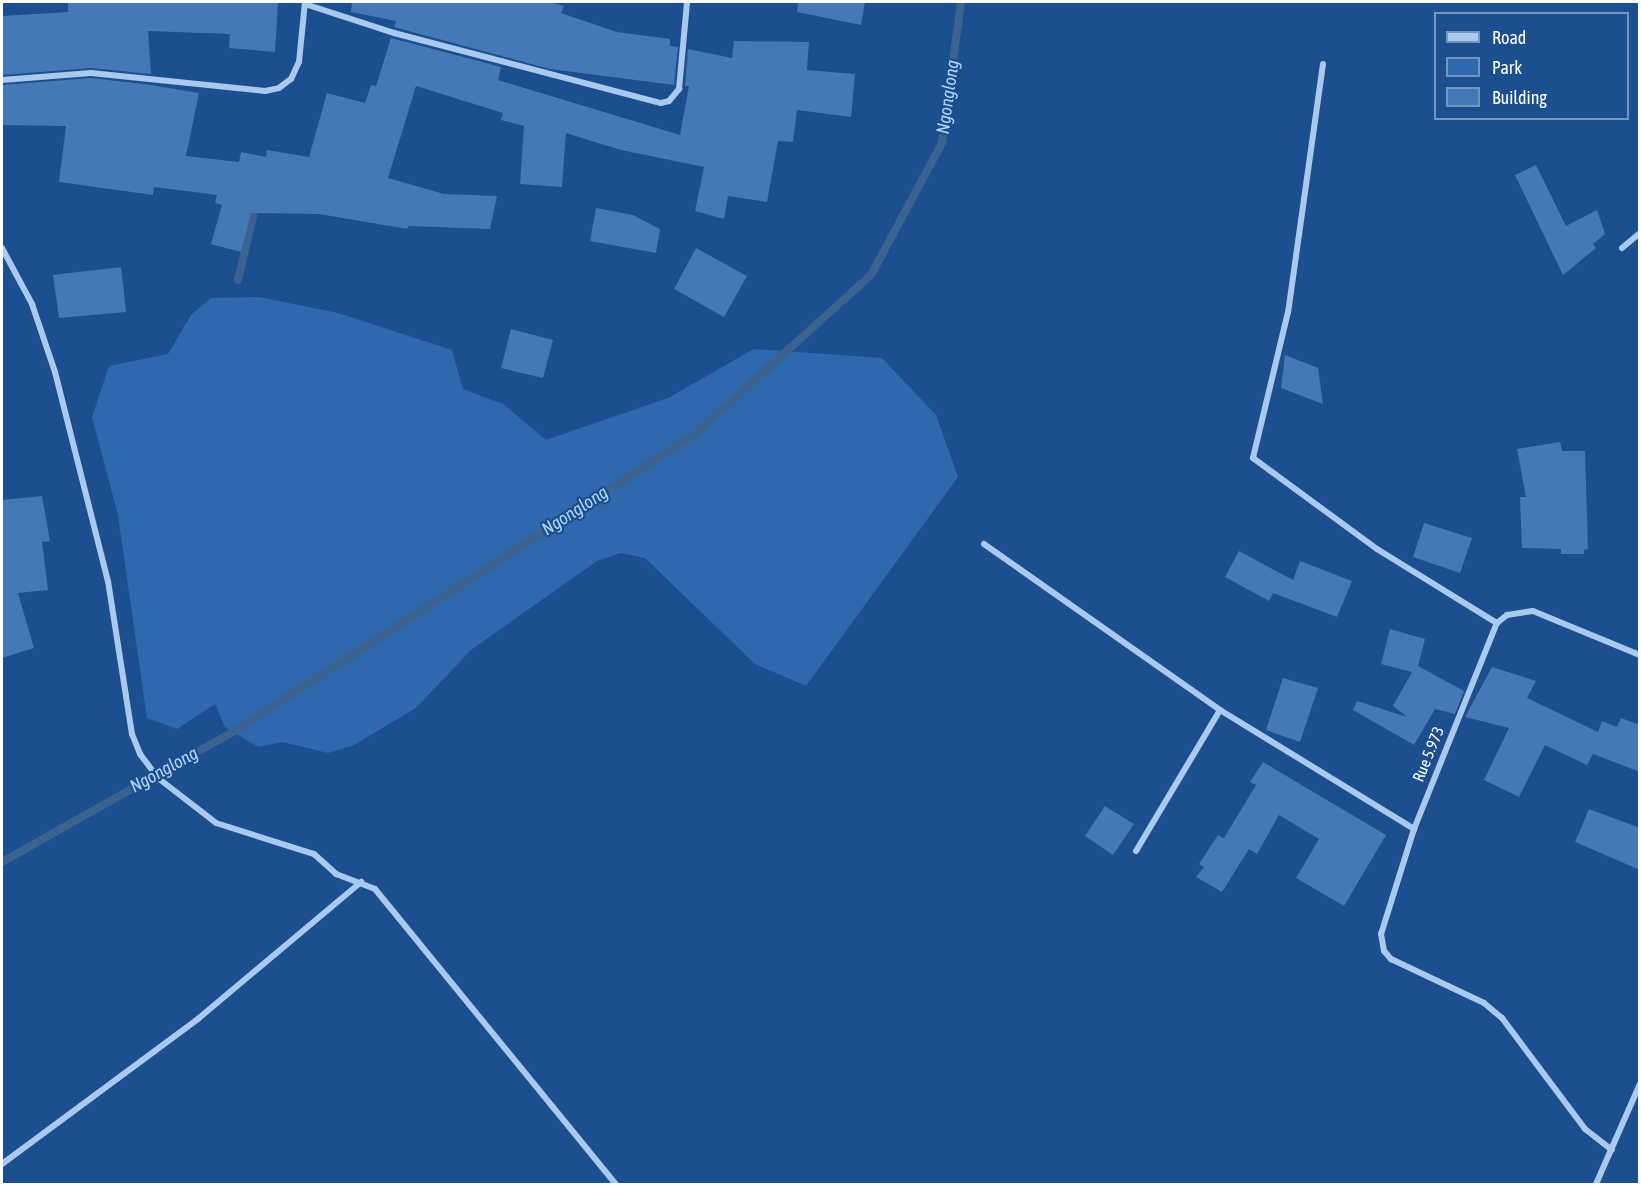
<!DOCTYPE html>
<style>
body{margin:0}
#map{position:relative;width:1641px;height:1186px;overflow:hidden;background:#1b4f8f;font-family:"Asap Condensed",sans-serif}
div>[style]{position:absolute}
.green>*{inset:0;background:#2e69ad}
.stream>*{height:8px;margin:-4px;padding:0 4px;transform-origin:4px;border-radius:4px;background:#3c6290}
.building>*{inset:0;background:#4478b7}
.street>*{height:6px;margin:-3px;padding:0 3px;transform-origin:3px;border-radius:3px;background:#a9c9ee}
span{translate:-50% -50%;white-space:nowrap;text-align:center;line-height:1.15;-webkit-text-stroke:4.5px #1b4f8f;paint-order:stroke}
.street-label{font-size:16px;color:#fff}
.water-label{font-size:18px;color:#b5d3f5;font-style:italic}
.frame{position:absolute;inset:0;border:3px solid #fff;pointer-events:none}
.legend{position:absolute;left:1434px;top:12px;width:195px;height:108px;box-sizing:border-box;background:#1b4f8f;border:2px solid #7695bc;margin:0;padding:8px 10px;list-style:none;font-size:18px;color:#fff}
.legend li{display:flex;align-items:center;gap:12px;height:30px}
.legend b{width:30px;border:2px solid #7695bc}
</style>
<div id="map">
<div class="green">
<i style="clip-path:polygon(259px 297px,338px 313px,452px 350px,463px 389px,503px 404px,546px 440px,668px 398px,754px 349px,882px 358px,936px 415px,958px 477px,806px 686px,755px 664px,645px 558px,621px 553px,597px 561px,471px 650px,416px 708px,352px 746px,328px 753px,282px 742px,258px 747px,225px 727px,215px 704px,177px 729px,147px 718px,118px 515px,92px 417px,109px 366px,168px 354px,191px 315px,211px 298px)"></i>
</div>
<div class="stream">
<i style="left:238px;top:280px;width:69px;rotate:-76.6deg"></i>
<i style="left:2px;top:862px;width:265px;rotate:-29.4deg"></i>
<i style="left:233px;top:732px;width:550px;rotate:-32.82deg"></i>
<i style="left:695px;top:434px;width:237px;rotate:-42.1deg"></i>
<i style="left:871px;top:275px;width:150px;rotate:-61.7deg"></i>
<i style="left:942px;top:143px;width:142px;rotate:-82.3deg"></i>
</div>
<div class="building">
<i style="clip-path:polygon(68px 2px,278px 2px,275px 52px,229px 48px,230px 34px,148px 31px,151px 74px,91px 68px,2px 75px,2px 16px,68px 12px)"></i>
<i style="clip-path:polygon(352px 2px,550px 2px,564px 6px,561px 13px,617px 32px,670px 39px,670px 46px,678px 47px,674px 85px,550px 69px,394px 27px,396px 21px,351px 12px)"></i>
<i style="clip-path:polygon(798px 2px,865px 2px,861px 25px,797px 12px)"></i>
<i style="clip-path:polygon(391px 38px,501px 67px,498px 80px,680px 135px,689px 86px,685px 86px,688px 49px,732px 58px,734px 41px,809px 42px,807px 70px,855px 74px,851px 117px,797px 110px,793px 142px,778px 141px,767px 202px,728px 196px,724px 219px,695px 211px,704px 167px,621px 150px,566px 133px,562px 187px,520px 184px,524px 126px,501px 120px,503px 113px,416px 86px,388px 178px,444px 194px,497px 196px,490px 229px,409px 226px,407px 229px,319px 214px,251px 213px,241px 252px,211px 244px,222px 205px,215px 203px,217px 195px,154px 187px,153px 195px,59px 182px,66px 126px,2px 125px,2px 85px,91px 78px,151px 85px,199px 93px,186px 156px,239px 162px,241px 152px,266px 157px,267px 150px,309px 157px,327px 93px,365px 103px,371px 85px,376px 86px)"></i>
<i style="clip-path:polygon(1536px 165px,1566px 226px,1597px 210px,1605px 234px,1593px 244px,1596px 248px,1563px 275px,1515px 175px)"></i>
<i style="clip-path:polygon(596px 208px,633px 215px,660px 229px,656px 253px,590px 241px)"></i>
<i style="clip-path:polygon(696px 248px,747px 276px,724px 317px,674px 289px)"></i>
<i style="clip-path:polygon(121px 267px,126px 312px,59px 318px,53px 275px)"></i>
<i style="clip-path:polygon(511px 329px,553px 340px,543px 378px,501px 368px)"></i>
<i style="clip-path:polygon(1285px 355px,1318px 368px,1323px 404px,1281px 388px)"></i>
<i style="clip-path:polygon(1560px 442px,1562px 451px,1585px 451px,1588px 549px,1584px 550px,1584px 554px,1561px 554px,1561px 549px,1522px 548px,1520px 497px,1526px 497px,1517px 449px)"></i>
<i style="clip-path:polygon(42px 496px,50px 541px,42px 542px,48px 590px,18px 593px,34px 648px,2px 658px,2px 500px)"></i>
<i style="clip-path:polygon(1424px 523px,1472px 538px,1460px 573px,1413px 557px)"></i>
<i style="clip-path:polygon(1239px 551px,1293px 580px,1300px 561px,1352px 581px,1337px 617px,1273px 593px,1269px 601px,1225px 577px)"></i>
<i style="clip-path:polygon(1390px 629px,1425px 639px,1418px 666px,1464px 691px,1455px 714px,1435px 709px,1414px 745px,1353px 710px,1357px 701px,1407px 717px,1393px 706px,1412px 672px,1381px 664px)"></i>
<i style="clip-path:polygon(1492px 667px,1536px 681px,1527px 698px,1598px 732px,1602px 721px,1617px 727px,1621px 718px,1640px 725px,1640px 772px,1593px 754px,1587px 765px,1545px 745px,1519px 797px,1484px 780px,1509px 728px,1465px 717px)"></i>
<i style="clip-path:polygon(1283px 678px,1318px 688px,1300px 742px,1266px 730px)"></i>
<i style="clip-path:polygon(1263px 762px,1386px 835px,1344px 906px,1296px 878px,1319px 839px,1279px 815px,1257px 854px,1249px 849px,1222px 892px,1196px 877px,1204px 867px,1199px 864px,1218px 835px,1224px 838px,1256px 785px,1250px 782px)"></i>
<i style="clip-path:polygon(1105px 806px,1134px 824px,1113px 855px,1085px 836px)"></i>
<i style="clip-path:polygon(1589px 809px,1640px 828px,1640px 870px,1575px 842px)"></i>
</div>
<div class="street">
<i style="left:305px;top:4px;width:94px;rotate:18deg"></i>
<i style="left:394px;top:33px;width:276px;rotate:14.7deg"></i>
<i style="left:661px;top:103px;width:8px;rotate:-14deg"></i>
<i style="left:669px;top:101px;width:16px;rotate:-50deg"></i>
<i style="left:679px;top:89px;width:87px;rotate:-84.7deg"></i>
<i style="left:1323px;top:64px;width:250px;rotate:98deg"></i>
<i style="left:1288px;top:312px;width:150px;rotate:103.5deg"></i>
<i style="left:1253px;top:458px;width:154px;rotate:36.3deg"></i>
<i style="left:1377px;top:549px;width:141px;rotate:31.7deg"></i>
<i style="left:2px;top:80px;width:89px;rotate:-4.5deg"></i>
<i style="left:91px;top:73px;width:175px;rotate:5.9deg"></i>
<i style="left:265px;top:91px;width:14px;rotate:-12deg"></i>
<i style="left:279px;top:88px;width:15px;rotate:-37deg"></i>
<i style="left:291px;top:79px;width:19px;rotate:-65deg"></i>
<i style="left:299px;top:62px;width:60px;rotate:-84.3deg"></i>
<i style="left:2px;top:248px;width:64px;rotate:61.8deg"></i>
<i style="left:32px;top:304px;width:72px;rotate:71.3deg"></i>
<i style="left:55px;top:372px;width:216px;rotate:75.8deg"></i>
<i style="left:108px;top:581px;width:155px;rotate:81.1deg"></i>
<i style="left:132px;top:734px;width:22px;rotate:68deg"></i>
<i style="left:140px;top:754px;width:30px;rotate:53deg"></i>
<i style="left:158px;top:778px;width:73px;rotate:37.8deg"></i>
<i style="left:216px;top:823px;width:103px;rotate:17.6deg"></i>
<i style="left:314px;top:854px;width:30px;rotate:42deg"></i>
<i style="left:336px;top:874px;width:42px;rotate:21deg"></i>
<i style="left:375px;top:889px;width:381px;rotate:50.8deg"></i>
<i style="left:1622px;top:248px;width:23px;rotate:-40deg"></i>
<i style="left:984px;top:544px;width:289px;rotate:35.1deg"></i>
<i style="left:1220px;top:710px;width:228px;rotate:31.5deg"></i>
<i style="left:1414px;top:829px;width:222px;rotate:-68.1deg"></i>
<i style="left:1497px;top:623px;width:13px;rotate:-39deg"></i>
<i style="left:1507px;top:615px;width:26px;rotate:-9deg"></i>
<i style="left:1533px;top:611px;width:116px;rotate:22.4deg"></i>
<i style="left:1414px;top:829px;width:110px;rotate:107.4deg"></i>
<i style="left:1381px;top:934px;width:17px;rotate:80deg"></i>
<i style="left:1384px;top:951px;width:11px;rotate:49deg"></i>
<i style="left:1391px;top:959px;width:103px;rotate:25.3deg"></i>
<i style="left:1484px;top:1003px;width:23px;rotate:40deg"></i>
<i style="left:1502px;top:1018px;width:139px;rotate:53.2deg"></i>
<i style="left:1585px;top:1129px;width:34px;rotate:38deg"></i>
<i style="left:1136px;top:851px;width:164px;rotate:-59.2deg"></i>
<i style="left:2px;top:1164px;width:245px;rotate:-36.5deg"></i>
<i style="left:199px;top:1018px;width:212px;rotate:-40deg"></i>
<i style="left:1596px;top:1184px;width:109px;rotate:-66.3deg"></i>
</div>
<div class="street-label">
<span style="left:1428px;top:754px;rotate:-68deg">Rue 5.973</span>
</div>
<div class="water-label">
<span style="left:948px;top:97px;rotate:-82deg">Ngonglong</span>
<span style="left:575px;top:511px;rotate:-33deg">Ngonglong</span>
<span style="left:164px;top:770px;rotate:-29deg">Ngonglong</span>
</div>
<div class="frame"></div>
<ul class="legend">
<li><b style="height:8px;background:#a9c9ee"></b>Road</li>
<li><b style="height:16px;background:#2e69ad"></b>Park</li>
<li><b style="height:16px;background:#4478b7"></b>Building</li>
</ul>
</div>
